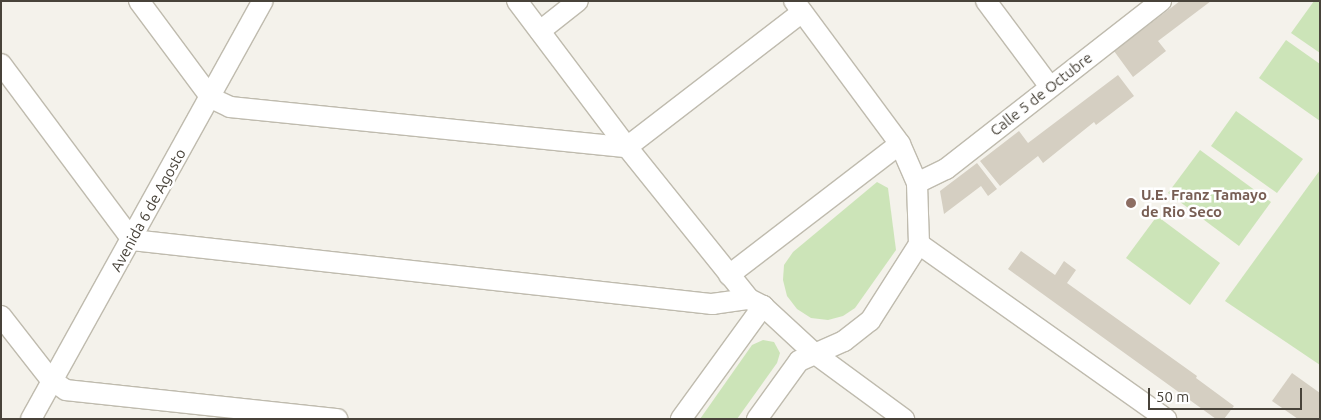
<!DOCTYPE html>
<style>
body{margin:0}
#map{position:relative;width:1321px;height:420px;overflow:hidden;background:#f4f2eb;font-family:Ubuntu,sans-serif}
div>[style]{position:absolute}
.green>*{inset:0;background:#cce4b8}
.building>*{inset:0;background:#d5cfc2}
.roads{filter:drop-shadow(1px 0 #bfbbae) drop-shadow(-1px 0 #bfbbae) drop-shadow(0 1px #bfbbae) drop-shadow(0 -1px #bfbbae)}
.minor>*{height:20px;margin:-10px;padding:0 10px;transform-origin:10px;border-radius:10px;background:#fff}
.dots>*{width:14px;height:14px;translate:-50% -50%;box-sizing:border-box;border:2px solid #fff;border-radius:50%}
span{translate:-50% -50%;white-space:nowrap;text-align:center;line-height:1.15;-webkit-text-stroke:5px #fff;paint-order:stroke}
.street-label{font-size:15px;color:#48433a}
.education-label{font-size:15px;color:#785e54;font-weight:700}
.left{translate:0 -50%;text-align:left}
.frame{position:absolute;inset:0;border:2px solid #48433a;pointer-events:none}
.scale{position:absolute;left:1148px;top:388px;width:154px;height:22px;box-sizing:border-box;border:2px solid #48433a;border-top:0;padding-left:6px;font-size:15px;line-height:18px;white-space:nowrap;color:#48433a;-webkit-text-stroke:4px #fff;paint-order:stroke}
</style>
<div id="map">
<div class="green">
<i style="clip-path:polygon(1314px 1px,1320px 1px,1320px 53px,1291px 33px)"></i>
<i style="clip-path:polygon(1286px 40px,1320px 64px,1320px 121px,1259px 78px)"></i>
<i style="clip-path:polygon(1236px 111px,1303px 159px,1277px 193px,1211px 146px)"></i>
<i style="clip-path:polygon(1200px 150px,1271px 202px,1239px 246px,1168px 193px)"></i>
<i style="clip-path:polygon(1320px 170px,1320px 365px,1225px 301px)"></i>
<i style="clip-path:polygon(877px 182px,888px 188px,896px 250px,855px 308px,843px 316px,828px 320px,811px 318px,797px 309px,787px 296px,783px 280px,784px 265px,793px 252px)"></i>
<i style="clip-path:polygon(1157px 216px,1220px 263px,1190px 305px,1126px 258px)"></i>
<i style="clip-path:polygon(763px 340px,774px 342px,780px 353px,777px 363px,737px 419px,700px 419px,752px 345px)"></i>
</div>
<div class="building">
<i style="clip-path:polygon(1180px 1px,1211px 1px,1158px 41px,1166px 51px,1133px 77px,1114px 51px)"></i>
<i style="clip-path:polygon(1118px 75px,1134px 96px,1096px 125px,1094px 122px,1043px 163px,1038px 156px,1000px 186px,980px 161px,1019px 131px,1028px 143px)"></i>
<i style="clip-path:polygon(977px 163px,997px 189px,988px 196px,981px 186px,944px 214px,940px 191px)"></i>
<i style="clip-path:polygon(1021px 251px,1055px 275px,1064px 261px,1076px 270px,1067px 283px,1197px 376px,1196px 378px,1234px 406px,1224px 419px,1216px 419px,1008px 269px)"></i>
<i style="clip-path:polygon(1292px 373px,1320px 393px,1320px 419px,1298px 419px,1272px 401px)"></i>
</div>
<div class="roads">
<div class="minor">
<i style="left:139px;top:1px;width:121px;rotate:53.4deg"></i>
<i style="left:211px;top:98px;width:21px;rotate:25deg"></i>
<i style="left:230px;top:107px;width:399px;rotate:5.8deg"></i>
<i style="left:627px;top:147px;width:221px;rotate:-37.6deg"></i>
<i style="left:517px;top:1px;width:183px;rotate:53deg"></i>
<i style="left:627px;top:147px;width:195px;rotate:51.2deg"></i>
<i style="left:749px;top:299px;width:16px;rotate:27deg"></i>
<i style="left:763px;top:306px;width:69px;rotate:42.7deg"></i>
<i style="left:814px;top:353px;width:112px;rotate:36.3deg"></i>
<i style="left:986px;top:1px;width:107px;rotate:53.3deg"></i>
<i style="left:540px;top:31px;width:48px;rotate:-38.3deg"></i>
<i style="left:1px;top:64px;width:219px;rotate:53.3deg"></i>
<i style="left:132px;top:240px;width:584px;rotate:6.3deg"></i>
<i style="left:712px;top:304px;width:37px;rotate:-8deg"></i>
<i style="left:917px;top:183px;width:32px;rotate:-26deg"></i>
<i style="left:946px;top:169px;width:273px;rotate:-38deg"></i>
<i style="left:919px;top:244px;width:303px;rotate:35.3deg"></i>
<i style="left:729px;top:275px;width:215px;rotate:-37.5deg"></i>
<i style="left:1px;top:316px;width:81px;rotate:52deg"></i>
<i style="left:51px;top:380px;width:18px;rotate:34deg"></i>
<i style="left:66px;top:390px;width:273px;rotate:6.1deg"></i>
<i style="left:31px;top:419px;width:478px;rotate:-61deg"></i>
<i style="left:681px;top:419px;width:140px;rotate:-54deg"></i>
<i style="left:757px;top:419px;width:72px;rotate:-54.1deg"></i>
<i style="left:799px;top:361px;width:49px;rotate:-24deg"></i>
<i style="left:844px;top:341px;width:33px;rotate:-38deg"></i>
<i style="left:870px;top:321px;width:91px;rotate:-57.5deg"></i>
<i style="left:919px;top:244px;width:61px;rotate:-91.9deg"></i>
<i style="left:917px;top:183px;width:43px;rotate:-113.6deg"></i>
<i style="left:900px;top:144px;width:178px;rotate:-126.5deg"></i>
</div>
</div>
<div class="dots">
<i style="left:1131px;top:203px;background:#8d6e63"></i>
</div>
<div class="street-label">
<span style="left:1041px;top:94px;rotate:-38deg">Calle 5 de Octubre</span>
<span style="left:148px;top:210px;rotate:-61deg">Avenida 6 de Agosto</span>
</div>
<div class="education-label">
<span class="left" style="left:1141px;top:203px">U.E. Franz Tamayo<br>de Rio Seco</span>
</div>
<div class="frame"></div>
<div class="scale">50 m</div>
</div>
